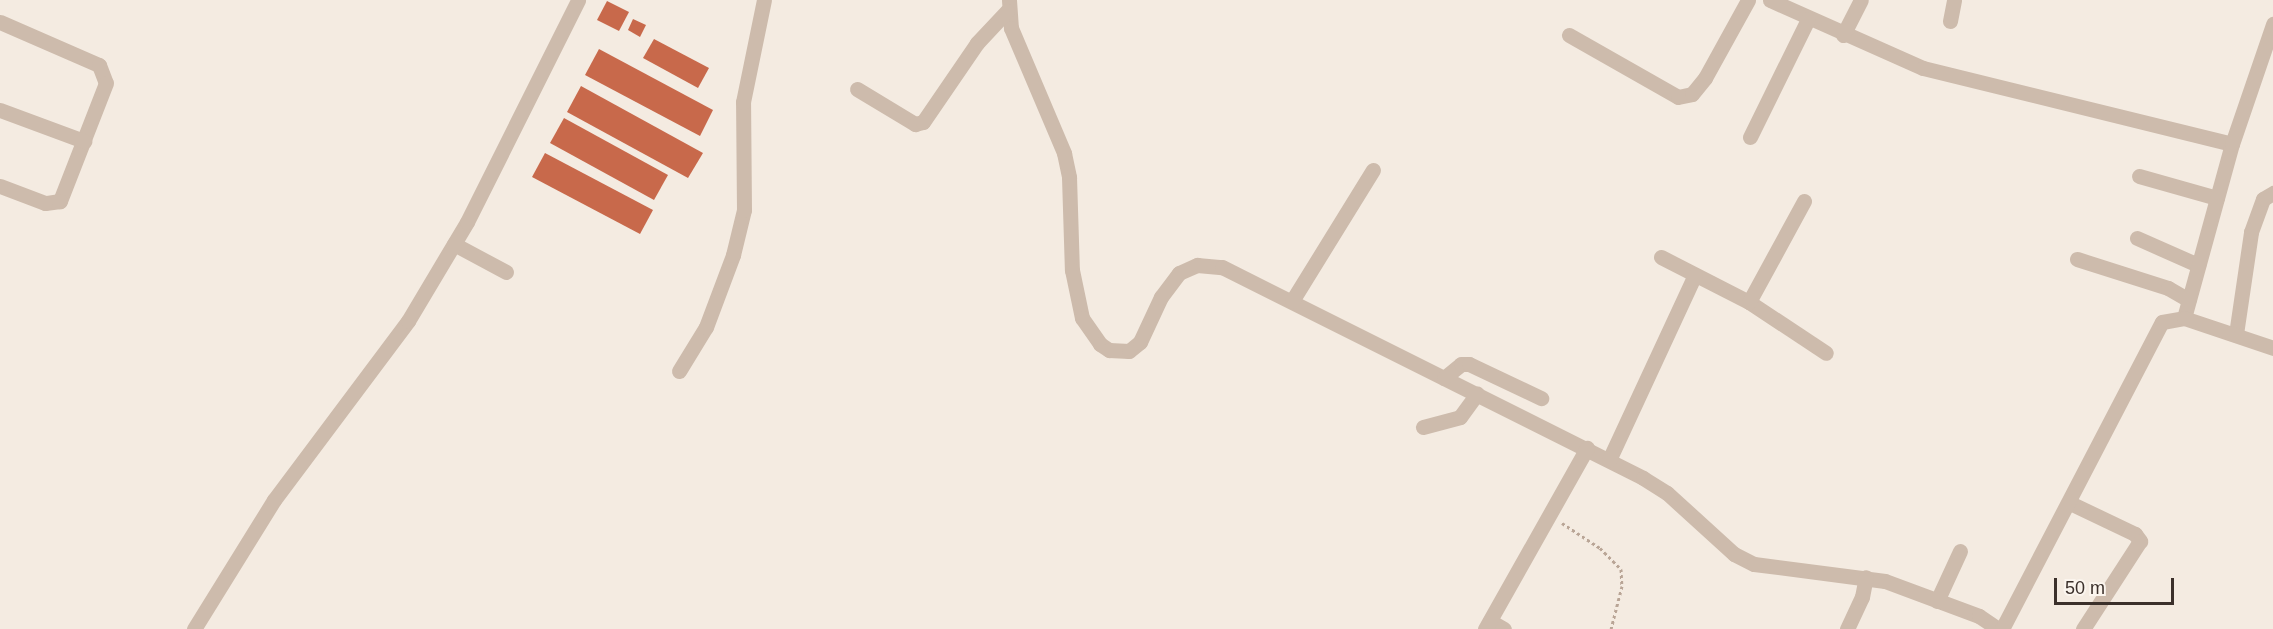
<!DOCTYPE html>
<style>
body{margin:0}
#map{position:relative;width:2273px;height:629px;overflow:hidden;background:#f4ebe1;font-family:Helvetica,sans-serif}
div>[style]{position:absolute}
.building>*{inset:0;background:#c8694b}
.path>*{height:3px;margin-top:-1.5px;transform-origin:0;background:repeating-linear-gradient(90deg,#b9a596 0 3px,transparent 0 6px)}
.minor>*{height:15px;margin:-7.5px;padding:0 7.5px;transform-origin:7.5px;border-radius:7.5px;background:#cdbbac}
span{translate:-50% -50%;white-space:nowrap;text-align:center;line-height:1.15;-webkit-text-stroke:5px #fbf5ee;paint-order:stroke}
.scale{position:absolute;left:2054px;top:578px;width:120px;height:27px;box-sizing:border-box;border:3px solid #3b302b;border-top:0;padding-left:8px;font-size:18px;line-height:21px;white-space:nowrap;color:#3b302b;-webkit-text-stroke:4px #fbf5ee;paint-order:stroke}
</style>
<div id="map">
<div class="building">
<i style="clip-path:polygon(607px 1px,629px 12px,619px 31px,597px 20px)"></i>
<i style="clip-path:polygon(633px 19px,646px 25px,640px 37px,628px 30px)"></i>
<i style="clip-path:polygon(654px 39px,709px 68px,698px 88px,643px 58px)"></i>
<i style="clip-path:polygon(599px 49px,713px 110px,700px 136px,585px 75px)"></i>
<i style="clip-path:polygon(581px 86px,703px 153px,688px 178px,567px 112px)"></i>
<i style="clip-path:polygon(564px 118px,668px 175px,654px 200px,550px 143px)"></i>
<i style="clip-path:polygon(545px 153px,653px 210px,640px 234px,532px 177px)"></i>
</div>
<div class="path">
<i style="left:1562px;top:523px;width:45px;rotate:33.3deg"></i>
<i style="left:1600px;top:548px;width:30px;rotate:45deg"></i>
<i style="left:1621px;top:569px;width:17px;rotate:87deg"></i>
<i style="left:1622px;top:586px;width:44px;rotate:104.3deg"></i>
</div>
<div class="minor">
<i style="left:1009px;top:0;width:28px;rotate:86deg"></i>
<i style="left:1011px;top:28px;width:136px;rotate:67deg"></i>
<i style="left:1064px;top:153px;width:25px;rotate:78deg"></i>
<i style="left:1069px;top:177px;width:93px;rotate:88.2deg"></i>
<i style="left:1072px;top:270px;width:49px;rotate:78.2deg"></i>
<i style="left:1082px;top:318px;width:32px;rotate:55deg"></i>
<i style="left:1100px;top:344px;width:11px;rotate:34deg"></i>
<i style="left:1109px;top:350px;width:20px;rotate:3deg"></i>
<i style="left:1129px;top:351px;width:14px;rotate:-39deg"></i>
<i style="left:1140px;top:342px;width:50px;rotate:-65deg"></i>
<i style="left:1161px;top:297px;width:30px;rotate:-53deg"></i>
<i style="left:1179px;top:273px;width:20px;rotate:-24deg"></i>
<i style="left:1197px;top:265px;width:25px;rotate:5deg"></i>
<i style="left:1222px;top:267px;width:471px;rotate:26.6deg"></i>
<i style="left:1643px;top:478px;width:28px;rotate:32deg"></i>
<i style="left:1667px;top:493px;width:91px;rotate:42.3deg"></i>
<i style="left:1734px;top:554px;width:22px;rotate:27deg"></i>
<i style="left:1754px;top:564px;width:132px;rotate:7.4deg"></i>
<i style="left:1885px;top:581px;width:100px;rotate:20.4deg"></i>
<i style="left:1979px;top:616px;width:23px;rotate:34deg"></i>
<i style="left:1770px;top:0;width:167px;rotate:24deg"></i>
<i style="left:1923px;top:68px;width:318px;rotate:13.8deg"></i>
<i style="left:1950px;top:21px;width:21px;rotate:-79deg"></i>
<i style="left:0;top:22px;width:108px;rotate:23.5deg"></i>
<i style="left:99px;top:65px;width:19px;rotate:69deg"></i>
<i style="left:106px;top:83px;width:127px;rotate:111.3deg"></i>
<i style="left:60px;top:201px;width:15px;rotate:172deg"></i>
<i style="left:45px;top:203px;width:48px;rotate:-159.3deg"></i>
<i style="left:1569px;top:35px;width:125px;rotate:29.6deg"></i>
<i style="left:1678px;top:97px;width:14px;rotate:-12deg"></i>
<i style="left:1692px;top:94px;width:21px;rotate:-51deg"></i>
<i style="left:1705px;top:78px;width:89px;rotate:-61.1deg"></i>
<i style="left:1843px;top:35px;width:39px;rotate:-63deg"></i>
<i style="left:857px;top:89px;width:68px;rotate:31.1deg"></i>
<i style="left:915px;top:124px;width:8px;rotate:-14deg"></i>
<i style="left:923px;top:122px;width:96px;rotate:-55.6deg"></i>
<i style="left:977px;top:43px;width:44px;rotate:-46.8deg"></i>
<i style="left:0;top:110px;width:90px;rotate:20.3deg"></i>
<i style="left:1750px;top:137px;width:131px;rotate:-63.8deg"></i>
<i style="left:2139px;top:176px;width:81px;rotate:15.8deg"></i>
<i style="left:2137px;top:238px;width:67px;rotate:23.9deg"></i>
<i style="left:454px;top:244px;width:59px;rotate:28.3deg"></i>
<i style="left:1661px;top:257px;width:99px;rotate:27.1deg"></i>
<i style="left:1749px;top:302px;width:92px;rotate:33.5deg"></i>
<i style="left:2077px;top:259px;width:96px;rotate:17.7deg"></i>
<i style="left:2168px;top:288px;width:24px;rotate:30deg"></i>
<i style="left:1292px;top:301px;width:154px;rotate:-58.3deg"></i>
<i style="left:1749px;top:302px;width:115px;rotate:-61.4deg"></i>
<i style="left:2184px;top:318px;width:180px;rotate:-74.6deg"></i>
<i style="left:2232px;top:144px;width:127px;rotate:-71.1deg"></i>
<i style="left:2236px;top:334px;width:103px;rotate:-81.6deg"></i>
<i style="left:2251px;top:232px;width:35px;rotate:-70deg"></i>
<i style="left:2263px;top:199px;width:12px;rotate:-31deg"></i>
<i style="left:679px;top:371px;width:52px;rotate:-58.5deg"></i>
<i style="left:706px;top:327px;width:77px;rotate:-69.4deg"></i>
<i style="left:733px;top:255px;width:46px;rotate:-76.3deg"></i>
<i style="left:744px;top:210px;width:108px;rotate:-90.5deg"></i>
<i style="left:743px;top:102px;width:104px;rotate:-78.4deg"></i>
<i style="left:1444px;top:378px;width:22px;rotate:-39deg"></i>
<i style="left:1461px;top:364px;width:8px"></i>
<i style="left:1469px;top:364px;width:80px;rotate:25.3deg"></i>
<i style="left:1423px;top:427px;width:38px;rotate:-15deg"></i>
<i style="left:1460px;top:417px;width:29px;rotate:-54deg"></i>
<i style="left:1609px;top:460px;width:204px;rotate:-65.1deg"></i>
<i style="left:2070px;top:503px;width:72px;rotate:25.5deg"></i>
<i style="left:2135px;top:534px;width:9px;rotate:54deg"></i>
<i style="left:2140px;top:541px;width:105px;rotate:122.9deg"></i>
<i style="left:1937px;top:601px;width:55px;rotate:-65.3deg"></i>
<i style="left:1490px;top:621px;width:16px;rotate:30deg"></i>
<i style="left:194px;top:629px;width:152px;rotate:-58.2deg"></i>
<i style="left:274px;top:500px;width:224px;rotate:-53.2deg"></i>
<i style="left:408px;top:321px;width:115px;rotate:-59.2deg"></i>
<i style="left:467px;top:222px;width:248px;rotate:-63.4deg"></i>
<i style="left:1485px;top:629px;width:208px;rotate:-60.6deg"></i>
<i style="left:1847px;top:629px;width:35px;rotate:-65deg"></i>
<i style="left:1862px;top:597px;width:20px;rotate:-79deg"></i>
<i style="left:2002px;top:629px;width:346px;rotate:-62.5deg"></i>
<i style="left:2162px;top:322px;width:22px;rotate:-10deg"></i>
<i style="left:2184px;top:318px;width:94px;rotate:18.6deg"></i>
</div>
<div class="scale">50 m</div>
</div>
